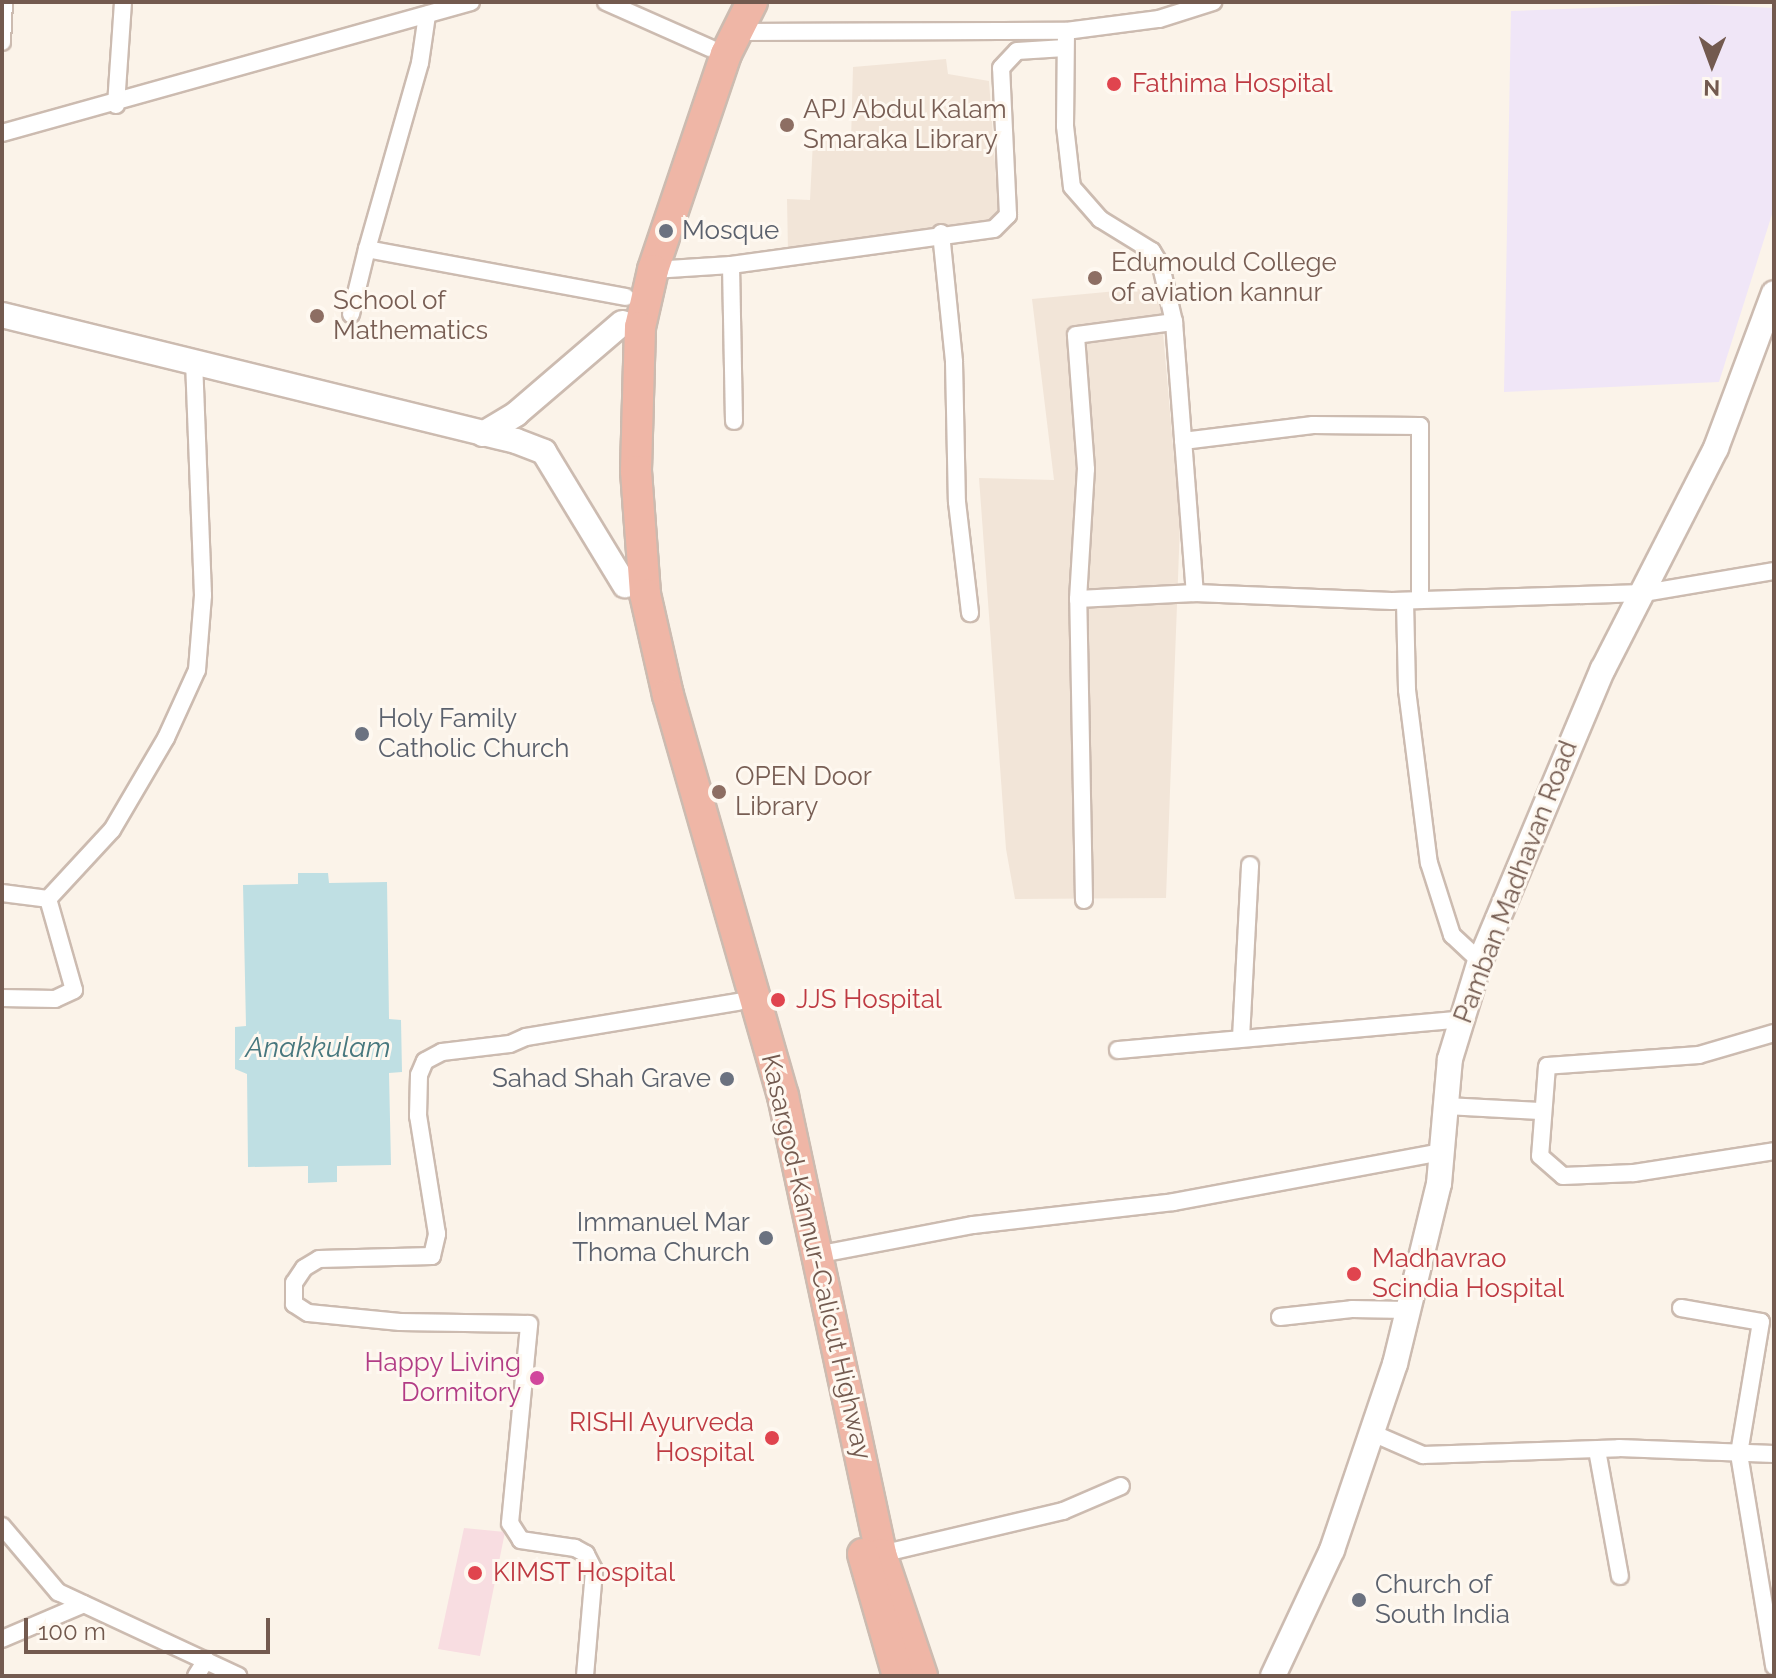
<!DOCTYPE html>
<style>
body{margin:0}
#map{position:relative;width:1776px;height:1678px;overflow:hidden;background:#fbf3e9;font-family:Raleway,sans-serif}
div>[style]{position:absolute}
.residential>*{inset:0;background:#f2e5d8}
.education>*{inset:0;background:#f0e6f7}
.medical>*{inset:0;background:#f8dde1}
.water>*{inset:0;background:#bfdfe3}
.roads{filter:drop-shadow(2px 0 #ccbbb0) drop-shadow(-2px 0 #ccbbb0) drop-shadow(0 2px #ccbbb0) drop-shadow(0 -2px #ccbbb0)}
.street>*{height:16px;margin:-8px;padding:0 8px;transform-origin:8px;border-radius:8px;background:#fff}
.secondary>*{height:24px;margin:-12px;padding:0 12px;transform-origin:12px;border-radius:12px;background:#fff}
.highway>*{height:30px;margin:-15px;padding:0 15px;transform-origin:15px;border-radius:15px;background:#efb6a6}
.dots>*{width:22px;height:22px;translate:-50% -50%;box-sizing:border-box;border:4px solid #fef8f0;border-radius:50%}
span{translate:-50% -50%;white-space:nowrap;text-align:center;line-height:1.15;-webkit-text-stroke:6px #fef8f0;paint-order:stroke}
.health-label{font-size:26px;color:#be3a42}
.left{translate:0 -50%;text-align:left}
.right{translate:-100% -50%;text-align:right}
.education-label{font-size:26px;color:#785e54}
.worship-label{font-size:26px;color:#5b616d}
.street-label{font-size:26px;color:#735a4f}
.hotel-label{font-size:26px;color:#b23c85}
.water-label{font-size:28px;color:#47777e;font-style:italic}
.frame{position:absolute;inset:0;border:4px solid #735a4f;pointer-events:none}
.north{position:absolute;left:1672px;top:24px;width:80px;height:80px;-webkit-text-stroke:6px #fef8f0;paint-order:stroke;rotate:181deg;font-size:22px;font-weight:700;line-height:32px;text-align:center;color:#735a4f}
.north::after{content:'';display:block;margin:auto;width:28px;height:36px;background:#735a4f;clip-path:polygon(50% 0,100% 100%,50% 72%,0 100%)}
.scale{position:absolute;left:24px;top:1618px;width:246px;height:36px;box-sizing:border-box;border:4px solid #735a4f;border-top:0;padding-left:10px;font-size:24px;line-height:28px;white-space:nowrap;color:#735a4f;-webkit-text-stroke:6px #fef8f0;paint-order:stroke}
</style>
<div id="map">
<div class="residential">
<i style="clip-path:polygon(946px 59px,948px 74px,989px 81px,999px 220px,982px 226px,869px 237px,788px 252px,787px 199px,810px 200px,813px 141px,851px 141px,853px 67px)"></i>
<i style="clip-path:polygon(1159px 287px,1180px 525px,1166px 898px,1015px 899px,1006px 849px,979px 478px,1054px 480px,1032px 299px)"></i>
</div>
<div class="education">
<i style="clip-path:polygon(1694px 4px,1774px 8px,1774px 208px,1719px 382px,1504px 392px,1511px 11px)"></i>
</div>
<div class="medical">
<i style="clip-path:polygon(464px 1528px,505px 1532px,480px 1656px,438px 1649px)"></i>
</div>
<div class="water">
<i style="clip-path:polygon(298px 873px,328px 873px,329px 883px,387px 882px,389px 1019px,401px 1020px,402px 1072px,389px 1073px,391px 1165px,337px 1166px,337px 1182px,308px 1183px,308px 1166px,248px 1167px,247px 1074px,235px 1069px,235px 1027px,246px 1026px,243px 885px,298px 884px)"></i>
</div>
<div class="roads">
<div class="street">
<i style="left:606px;top:2px;width:114px;rotate:23.9deg"></i>
<i style="left:1066px;top:31px;width:95px;rotate:90.6deg"></i>
<i style="left:1065px;top:126px;width:61px;rotate:83.5deg"></i>
<i style="left:1072px;top:187px;width:43px;rotate:48.8deg"></i>
<i style="left:1100px;top:219px;width:61px;rotate:31.6deg"></i>
<i style="left:1152px;top:251px;width:17px;rotate:59deg"></i>
<i style="left:1161px;top:266px;width:57px;rotate:76.9deg"></i>
<i style="left:1174px;top:322px;width:272px;rotate:85.6deg"></i>
<i style="left:1195px;top:593px;width:197px;rotate:2.3deg"></i>
<i style="left:1392px;top:601px;width:252px;rotate:-1.8deg"></i>
<i style="left:1644px;top:593px;width:132px;rotate:-9.6deg"></i>
<i style="left:738px;top:32px;width:328px;rotate:-0.2deg"></i>
<i style="left:1066px;top:31px;width:94px;rotate:-7.4deg"></i>
<i style="left:1159px;top:19px;width:57px;rotate:-17.5deg"></i>
<i style="left:2px;top:42px;width:40px;rotate:-87.1deg"></i>
<i style="left:116px;top:105px;width:103px;rotate:-86.1deg"></i>
<i style="left:2px;top:133px;width:487px;rotate:-15.6deg"></i>
<i style="left:941px;top:233px;width:130px;rotate:84.2deg"></i>
<i style="left:954px;top:362px;width:140px;rotate:88.8deg"></i>
<i style="left:957px;top:502px;width:112px;rotate:83.3deg"></i>
<i style="left:367px;top:249px;width:193px;rotate:-74.1deg"></i>
<i style="left:420px;top:63px;width:49px;rotate:-81.7deg"></i>
<i style="left:731px;top:265px;width:156px;rotate:88.9deg"></i>
<i style="left:653px;top:270px;width:78px;rotate:-3.7deg"></i>
<i style="left:731px;top:265px;width:265px;rotate:-7.8deg"></i>
<i style="left:994px;top:229px;width:20px;rotate:-45deg"></i>
<i style="left:1008px;top:215px;width:147px;rotate:-92.7deg"></i>
<i style="left:1001px;top:68px;width:23px;rotate:-47deg"></i>
<i style="left:1017px;top:51px;width:48px;rotate:-3.6deg"></i>
<i style="left:351px;top:314px;width:67px;rotate:-76.2deg"></i>
<i style="left:367px;top:249px;width:263px;rotate:10.5deg"></i>
<i style="left:1183px;top:441px;width:131px;rotate:-7deg"></i>
<i style="left:1313px;top:425px;width:107px;rotate:0.5deg"></i>
<i style="left:1420px;top:426px;width:174px;rotate:90deg"></i>
<i style="left:1078px;top:599px;width:117px;rotate:-2.9deg"></i>
<i style="left:1405px;top:601px;width:89px;rotate:88.7deg"></i>
<i style="left:1407px;top:690px;width:174px;rotate:82.8deg"></i>
<i style="left:1429px;top:863px;width:76px;rotate:72.3deg"></i>
<i style="left:1452px;top:935px;width:38px;rotate:43deg"></i>
<i style="left:2px;top:893px;width:46px;rotate:7.4deg"></i>
<i style="left:48px;top:899px;width:94px;rotate:-47.2deg"></i>
<i style="left:112px;top:830px;width:107px;rotate:-59.6deg"></i>
<i style="left:166px;top:738px;width:75px;rotate:-65.5deg"></i>
<i style="left:197px;top:670px;width:75px;rotate:-85.4deg"></i>
<i style="left:203px;top:595px;width:235px;rotate:-92.2deg"></i>
<i style="left:1084px;top:900px;width:301px;rotate:-91.1deg"></i>
<i style="left:1078px;top:599px;width:130px;rotate:-86.5deg"></i>
<i style="left:1086px;top:469px;width:134px;rotate:-94.3deg"></i>
<i style="left:1076px;top:335px;width:99px;rotate:-7.6deg"></i>
<i style="left:2px;top:998px;width:53px;rotate:1.1deg"></i>
<i style="left:55px;top:999px;width:21px;rotate:-25deg"></i>
<i style="left:74px;top:990px;width:95px;rotate:-105.9deg"></i>
<i style="left:1774px;top:1033px;width:78px;rotate:163.7deg"></i>
<i style="left:1699px;top:1055px;width:152px;rotate:175.9deg"></i>
<i style="left:1547px;top:1066px;width:90px;rotate:94.4deg"></i>
<i style="left:1540px;top:1156px;width:30px;rotate:41deg"></i>
<i style="left:1563px;top:1176px;width:71px;rotate:-2.4deg"></i>
<i style="left:1634px;top:1173px;width:142px;rotate:-8.9deg"></i>
<i style="left:1241px;top:1038px;width:173px;rotate:-87deg"></i>
<i style="left:1118px;top:1050px;width:345px;rotate:-5.1deg"></i>
<i style="left:1446px;top:1106px;width:94px;rotate:3deg"></i>
<i style="left:821px;top:1254px;width:155px;rotate:-10.8deg"></i>
<i style="left:973px;top:1225px;width:202px;rotate:-6.5deg"></i>
<i style="left:1174px;top:1202px;width:273px;rotate:-10.6deg"></i>
<i style="left:1681px;top:1308px;width:81px;rotate:9.9deg"></i>
<i style="left:1761px;top:1322px;width:134px;rotate:99.5deg"></i>
<i style="left:1739px;top:1454px;width:215px;rotate:80.6deg"></i>
<i style="left:1280px;top:1317px;width:72px;rotate:-6.3deg"></i>
<i style="left:1352px;top:1309px;width:55px;rotate:1deg"></i>
<i style="left:1370px;top:1432px;width:58px;rotate:23.5deg"></i>
<i style="left:1423px;top:1455px;width:196px;rotate:-2deg"></i>
<i style="left:1619px;top:1448px;width:155px;rotate:2.2deg"></i>
<i style="left:1597px;top:1450px;width:128px;rotate:79.7deg"></i>
<i style="left:2px;top:1526px;width:87px;rotate:49.7deg"></i>
<i style="left:58px;top:1592px;width:199px;rotate:25deg"></i>
<i style="left:881px;top:1554px;width:187px;rotate:-13.3deg"></i>
<i style="left:1063px;top:1511px;width:63px;rotate:-23.3deg"></i>
<i style="left:2px;top:1639px;width:89px;rotate:-23.1deg"></i>
<i style="left:196px;top:1676px;width:19px;rotate:-58deg"></i>
<i style="left:585px;top:1676px;width:106px;rotate:-85.1deg"></i>
<i style="left:594px;top:1570px;width:18px;rotate:-117deg"></i>
<i style="left:586px;top:1554px;width:13px;rotate:-151deg"></i>
<i style="left:575px;top:1548px;width:55px;rotate:-171.6deg"></i>
<i style="left:521px;top:1540px;width:20px;rotate:-123deg"></i>
<i style="left:510px;top:1523px;width:200px;rotate:-84.5deg"></i>
<i style="left:529px;top:1324px;width:129px;rotate:-179.1deg"></i>
<i style="left:400px;top:1322px;width:92px;rotate:-174.4deg"></i>
<i style="left:308px;top:1313px;width:17px;rotate:-147deg"></i>
<i style="left:294px;top:1304px;width:21px;rotate:-90deg"></i>
<i style="left:294px;top:1283px;width:18px;rotate:-56deg"></i>
<i style="left:304px;top:1268px;width:17px;rotate:-31deg"></i>
<i style="left:319px;top:1259px;width:113px;rotate:-1.5deg"></i>
<i style="left:432px;top:1256px;width:23px;rotate:-77deg"></i>
<i style="left:437px;top:1234px;width:120px;rotate:-99.1deg"></i>
<i style="left:418px;top:1116px;width:41px;rotate:-88.6deg"></i>
<i style="left:419px;top:1075px;width:15px;rotate:-67deg"></i>
<i style="left:425px;top:1061px;width:19px;rotate:-28deg"></i>
<i style="left:442px;top:1052px;width:68px;rotate:-6.7deg"></i>
<i style="left:510px;top:1044px;width:17px;rotate:-24deg"></i>
<i style="left:526px;top:1037px;width:215px;rotate:-9.4deg"></i>
</div>
<div class="secondary">
<i style="left:2px;top:315px;width:529px;rotate:13.77deg"></i>
<i style="left:516px;top:441px;width:30px;rotate:21deg"></i>
<i style="left:544px;top:452px;width:156px;rotate:58.7deg"></i>
<i style="left:483px;top:434px;width:39px;rotate:-31deg"></i>
<i style="left:516px;top:414px;width:140px;rotate:-40.6deg"></i>
<i style="left:1273px;top:1676px;width:139px;rotate:-64.9deg"></i>
<i style="left:1332px;top:1550px;width:196px;rotate:-71.3deg"></i>
<i style="left:1395px;top:1364px;width:185px;rotate:-76.3deg"></i>
<i style="left:1439px;top:1184px;width:125px;rotate:-85deg"></i>
<i style="left:1450px;top:1059px;width:102px;rotate:-73deg"></i>
<i style="left:1480px;top:961px;width:317px;rotate:-67.2deg"></i>
<i style="left:1603px;top:669px;width:248px;rotate:-62.9deg"></i>
<i style="left:1716px;top:448px;width:165px;rotate:-69.5deg"></i>
</div>
<div class="highway">
<i style="left:752px;top:2px;width:58px;rotate:116.6deg"></i>
<i style="left:726px;top:54px;width:228px;rotate:108.7deg"></i>
<i style="left:653px;top:270px;width:58px;rotate:102.8deg"></i>
<i style="left:640px;top:327px;width:144px;rotate:91.6deg"></i>
<i style="left:636px;top:471px;width:123px;rotate:85.8deg"></i>
<i style="left:645px;top:594px;width:104px;rotate:77.2deg"></i>
<i style="left:668px;top:695px;width:417px;rotate:74deg"></i>
<i style="left:783px;top:1096px;width:468px;rotate:77.9deg"></i>
<i style="left:881px;top:1554px;width:129px;rotate:71.4deg"></i>
<i style="left:863px;top:1554px;width:127px;rotate:74deg"></i>
</div>
</div>
<div class="dots">
<i style="left:1114px;top:84px;background:#e0444e"></i>
<i style="left:787px;top:125px;background:#8d6e63"></i>
<i style="left:666px;top:231px;background:#6b7280"></i>
<i style="left:1095px;top:278px;background:#8d6e63"></i>
<i style="left:317px;top:316px;background:#8d6e63"></i>
<i style="left:362px;top:734px;background:#6b7280"></i>
<i style="left:719px;top:792px;background:#8d6e63"></i>
<i style="left:778px;top:1000px;background:#e0444e"></i>
<i style="left:727px;top:1079px;background:#6b7280"></i>
<i style="left:766px;top:1238px;background:#6b7280"></i>
<i style="left:1354px;top:1274px;background:#e0444e"></i>
<i style="left:537px;top:1378px;background:#d1479c"></i>
<i style="left:772px;top:1438px;background:#e0444e"></i>
<i style="left:475px;top:1573px;background:#e0444e"></i>
<i style="left:1359px;top:1600px;background:#6b7280"></i>
</div>
<div class="health-label">
<span class="left" style="left:1132px;top:84px">Fathima Hospital</span>
<span class="left" style="left:796px;top:1000px">JJS Hospital</span>
<span class="left" style="left:1372px;top:1274px">Madhavrao<br>Scindia Hospital</span>
<span class="right" style="left:754px;top:1438px">RISHI Ayurveda<br>Hospital</span>
<span class="left" style="left:493px;top:1573px">KIMST Hospital</span>
</div>
<div class="education-label">
<span class="left" style="left:803px;top:125px">APJ Abdul Kalam<br>Smaraka Library</span>
<span class="left" style="left:1111px;top:278px">Edumould College<br>of aviation kannur</span>
<span class="left" style="left:333px;top:316px">School of<br>Mathematics</span>
<span class="left" style="left:735px;top:792px">OPEN Door<br>Library</span>
</div>
<div class="worship-label">
<span class="left" style="left:682px;top:231px">Mosque</span>
<span class="left" style="left:378px;top:734px">Holy Family<br>Catholic Church</span>
<span class="right" style="left:711px;top:1079px">Sahad Shah Grave</span>
<span class="right" style="left:750px;top:1238px">Immanuel Mar<br>Thoma Church</span>
<span class="left" style="left:1375px;top:1600px">Church of<br>South India</span>
</div>
<div class="street-label">
<span style="left:1516px;top:882px;rotate:-69deg">Pamban Madhavan Road</span>
<span style="left:816px;top:1257px;rotate:77deg">Kasargod-Kannur-Calicut Highway</span>
</div>
<div class="hotel-label">
<span class="right" style="left:521px;top:1378px">Happy Living<br>Dormitory</span>
</div>
<div class="water-label">
<span style="left:318px;top:1048px">Anakkulam</span>
</div>
<div class="frame"></div>
<div class="north">N</div>
<div class="scale">100 m</div>
</div>
